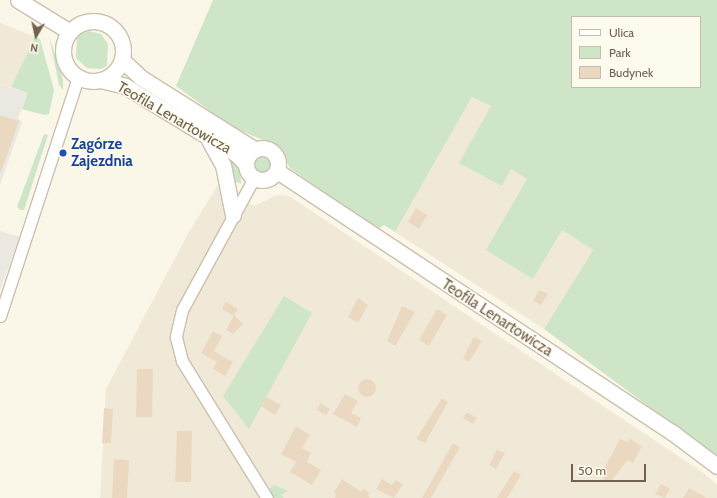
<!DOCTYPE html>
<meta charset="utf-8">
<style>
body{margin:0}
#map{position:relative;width:717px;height:498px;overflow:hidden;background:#faf6e8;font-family:Cabin,sans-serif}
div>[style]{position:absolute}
.residential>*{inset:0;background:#f1e9d7}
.industrial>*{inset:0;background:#ebe7e1}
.green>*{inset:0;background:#cee6c7}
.round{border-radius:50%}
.building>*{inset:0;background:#ead9c0}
.roads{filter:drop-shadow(1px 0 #cbc0af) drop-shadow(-1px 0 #cbc0af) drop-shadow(0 1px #cbc0af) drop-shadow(0 -1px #cbc0af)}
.street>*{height:11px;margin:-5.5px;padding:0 5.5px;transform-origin:5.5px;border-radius:5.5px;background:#fff}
.secondary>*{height:15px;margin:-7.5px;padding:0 7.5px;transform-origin:7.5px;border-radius:7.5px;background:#fff}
.secondary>.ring{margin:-7.5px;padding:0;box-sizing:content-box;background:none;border:15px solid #fff;border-radius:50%}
.dots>*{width:11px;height:11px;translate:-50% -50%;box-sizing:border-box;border:2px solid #fdfaee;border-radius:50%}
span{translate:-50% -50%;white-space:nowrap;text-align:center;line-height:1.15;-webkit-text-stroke:3px #fdfaee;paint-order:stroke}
.street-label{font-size:15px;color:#71614f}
.transit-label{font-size:15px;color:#164399;font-weight:700}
.left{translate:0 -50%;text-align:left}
.legend{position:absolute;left:571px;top:16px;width:130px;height:72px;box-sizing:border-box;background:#fdfaee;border:1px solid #c5bdae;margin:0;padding:5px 7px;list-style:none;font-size:12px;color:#71614f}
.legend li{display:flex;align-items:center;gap:8px;height:20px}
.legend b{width:20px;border:1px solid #c5bdae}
.north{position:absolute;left:16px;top:16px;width:40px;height:40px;-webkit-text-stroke:3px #fdfaee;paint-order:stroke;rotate:189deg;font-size:11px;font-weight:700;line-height:16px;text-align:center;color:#71614f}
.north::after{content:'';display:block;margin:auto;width:14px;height:18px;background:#71614f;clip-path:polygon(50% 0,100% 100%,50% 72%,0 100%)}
.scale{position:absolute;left:571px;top:464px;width:75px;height:18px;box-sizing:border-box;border:2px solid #71614f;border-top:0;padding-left:5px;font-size:12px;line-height:14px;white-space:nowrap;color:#71614f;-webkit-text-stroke:3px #fdfaee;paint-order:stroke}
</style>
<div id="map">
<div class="residential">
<i style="clip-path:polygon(0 23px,35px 37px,11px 87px,0 84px)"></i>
<i style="clip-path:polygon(472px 97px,491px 106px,502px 186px,511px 169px,527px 178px,562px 230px,593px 250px,544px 329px,395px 232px)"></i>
<i style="clip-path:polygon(218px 185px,254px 206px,277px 195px,289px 196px,705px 474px,717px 485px,717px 498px,100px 498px,106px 389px,189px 232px)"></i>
</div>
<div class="industrial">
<i style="clip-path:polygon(0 84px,28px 93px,18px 118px,22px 122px,0 185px)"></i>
<i style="clip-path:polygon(0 231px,20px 237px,0 290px)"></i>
</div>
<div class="green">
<i style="clip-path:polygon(evenodd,213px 0,717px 0,717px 457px,544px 329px,593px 250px,562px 230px,533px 279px,486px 250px,527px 179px,511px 169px,502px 186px,459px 163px,491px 106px,472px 97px,395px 232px,384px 225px,376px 230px,290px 168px,277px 146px,232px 127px,176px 86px,213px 0,572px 17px,700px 17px,700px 87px,572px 87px,572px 17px)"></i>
<i style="clip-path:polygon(89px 31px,101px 34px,108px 44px,107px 66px,101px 69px,87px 68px,76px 58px,77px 35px)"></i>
<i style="clip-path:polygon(49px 36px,63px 79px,63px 90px,59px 85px)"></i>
<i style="clip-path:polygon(35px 37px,40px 39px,54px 90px,49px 114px,44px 115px,22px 109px,28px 93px,11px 87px)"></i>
<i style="clip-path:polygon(44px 134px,48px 135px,24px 210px,20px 210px,17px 207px)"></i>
<i style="clip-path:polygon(223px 149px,240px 164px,241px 184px,231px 179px)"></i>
<i class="round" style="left:253px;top:155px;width:18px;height:18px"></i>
<i style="clip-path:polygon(284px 296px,312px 313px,249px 429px,223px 396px)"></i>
<i style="clip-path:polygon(274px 485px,288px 491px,281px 495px,284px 498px,273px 498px,269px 489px)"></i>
</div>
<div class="building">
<i style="clip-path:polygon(0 115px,19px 121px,1px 172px,0 172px)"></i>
<i style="clip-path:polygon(416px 208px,427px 215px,419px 229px,408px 222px)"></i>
<i style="clip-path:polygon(539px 290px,548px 294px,541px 305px,533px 301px)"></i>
<i style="clip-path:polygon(358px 298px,368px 305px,358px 323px,348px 317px)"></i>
<i style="clip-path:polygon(226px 302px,238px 309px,234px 316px,222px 309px)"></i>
<i style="clip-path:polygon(402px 306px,415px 312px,395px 346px,387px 341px)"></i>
<i style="clip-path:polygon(437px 309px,447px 315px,429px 346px,419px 340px)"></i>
<i style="clip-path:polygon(234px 315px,243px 324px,233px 334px,226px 330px)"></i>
<i style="clip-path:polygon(213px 331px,222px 336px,214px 351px,233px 362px,225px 376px,213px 369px,217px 362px,201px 353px)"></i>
<i style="clip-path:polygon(474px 337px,482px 341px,469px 362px,463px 358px)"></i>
<i style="clip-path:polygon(137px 369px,153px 369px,152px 417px,136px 417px)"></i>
<i class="round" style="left:358px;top:379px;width:18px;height:18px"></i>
<i style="clip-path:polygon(345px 394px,358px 401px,351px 413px,361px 418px,357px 427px,333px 414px)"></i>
<i style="clip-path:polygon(266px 397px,281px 405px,275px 415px,261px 406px)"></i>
<i style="clip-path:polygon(442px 398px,448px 402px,425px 443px,416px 439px)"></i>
<i style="clip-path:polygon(320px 403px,330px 409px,326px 415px,317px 410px)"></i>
<i style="clip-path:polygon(104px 408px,113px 409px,111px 443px,102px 443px)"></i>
<i style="clip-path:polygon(467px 412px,477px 418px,473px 424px,463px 418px)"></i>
<i style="clip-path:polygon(296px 426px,310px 435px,302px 448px,311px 453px,307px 462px,321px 470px,312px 485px,290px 472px,296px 462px,281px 454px)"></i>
<i style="clip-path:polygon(177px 431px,192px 431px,191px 482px,175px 482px)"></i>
<i style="clip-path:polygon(620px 439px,627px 442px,630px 439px,642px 446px,633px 463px,627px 460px,611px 482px,603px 479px,607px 471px,604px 469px)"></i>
<i style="clip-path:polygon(453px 443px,460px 447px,431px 498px,422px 498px)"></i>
<i style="clip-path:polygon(497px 450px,505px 453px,496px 469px,489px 465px)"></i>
<i style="clip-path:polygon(114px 459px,129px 460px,127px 498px,112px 498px)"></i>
<i style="clip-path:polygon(514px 471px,521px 475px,507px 498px,497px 498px)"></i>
<i style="clip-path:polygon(342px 479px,361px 492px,363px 489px,370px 493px,368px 496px,370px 498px,335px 498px,336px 494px,334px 492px)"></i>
<i style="clip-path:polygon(382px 479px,392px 485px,395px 480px,403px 484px,394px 498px,376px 489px)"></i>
<i style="clip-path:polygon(661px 484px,670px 489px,665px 498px,655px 494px)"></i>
<i style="clip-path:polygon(689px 488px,707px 498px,683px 498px)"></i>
</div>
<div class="roads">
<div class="street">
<i style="left:254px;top:178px;width:150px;rotate:118.6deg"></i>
<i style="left:182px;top:310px;width:28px;rotate:103deg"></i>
<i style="left:176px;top:337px;width:25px;rotate:76deg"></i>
<i style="left:182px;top:361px;width:161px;rotate:58.2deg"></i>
<i style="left:0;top:316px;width:251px;rotate:-71.9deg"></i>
</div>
<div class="secondary">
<i style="left:18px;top:0;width:61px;rotate:31.6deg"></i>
<i class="ring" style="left:63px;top:21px;width:45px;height:45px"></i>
<i style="left:122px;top:60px;width:25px;rotate:43deg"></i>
<i style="left:140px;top:77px;width:135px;rotate:32.3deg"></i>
<i style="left:100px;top:80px;width:26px;rotate:13deg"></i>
<i style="left:125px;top:86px;width:130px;rotate:31.5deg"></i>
<i style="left:236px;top:154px;width:13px;rotate:45deg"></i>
<i style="left:209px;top:140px;width:29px;rotate:61deg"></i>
<i style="left:223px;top:165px;width:51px;rotate:78.7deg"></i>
<i class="ring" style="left:246px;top:148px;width:17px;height:17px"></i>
<i style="left:277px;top:171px;width:475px;rotate:33.5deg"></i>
<i style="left:673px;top:433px;width:55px;rotate:36.9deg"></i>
</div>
</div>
<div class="dots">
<i style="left:63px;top:153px;background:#1a4fb4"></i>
</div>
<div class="street-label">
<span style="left:174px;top:118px;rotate:30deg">Teofila Lenartowicza</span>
<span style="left:497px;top:318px;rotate:33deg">Teofila Lenartowicza</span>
</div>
<div class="transit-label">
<span class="left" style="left:71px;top:153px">Zagórze<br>Zajezdnia</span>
</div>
<ul class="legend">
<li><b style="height:5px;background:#fff"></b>Ulica</li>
<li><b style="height:11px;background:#cee6c7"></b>Park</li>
<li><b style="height:11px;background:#ead9c0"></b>Budynek</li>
</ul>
<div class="north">N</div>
<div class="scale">50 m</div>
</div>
